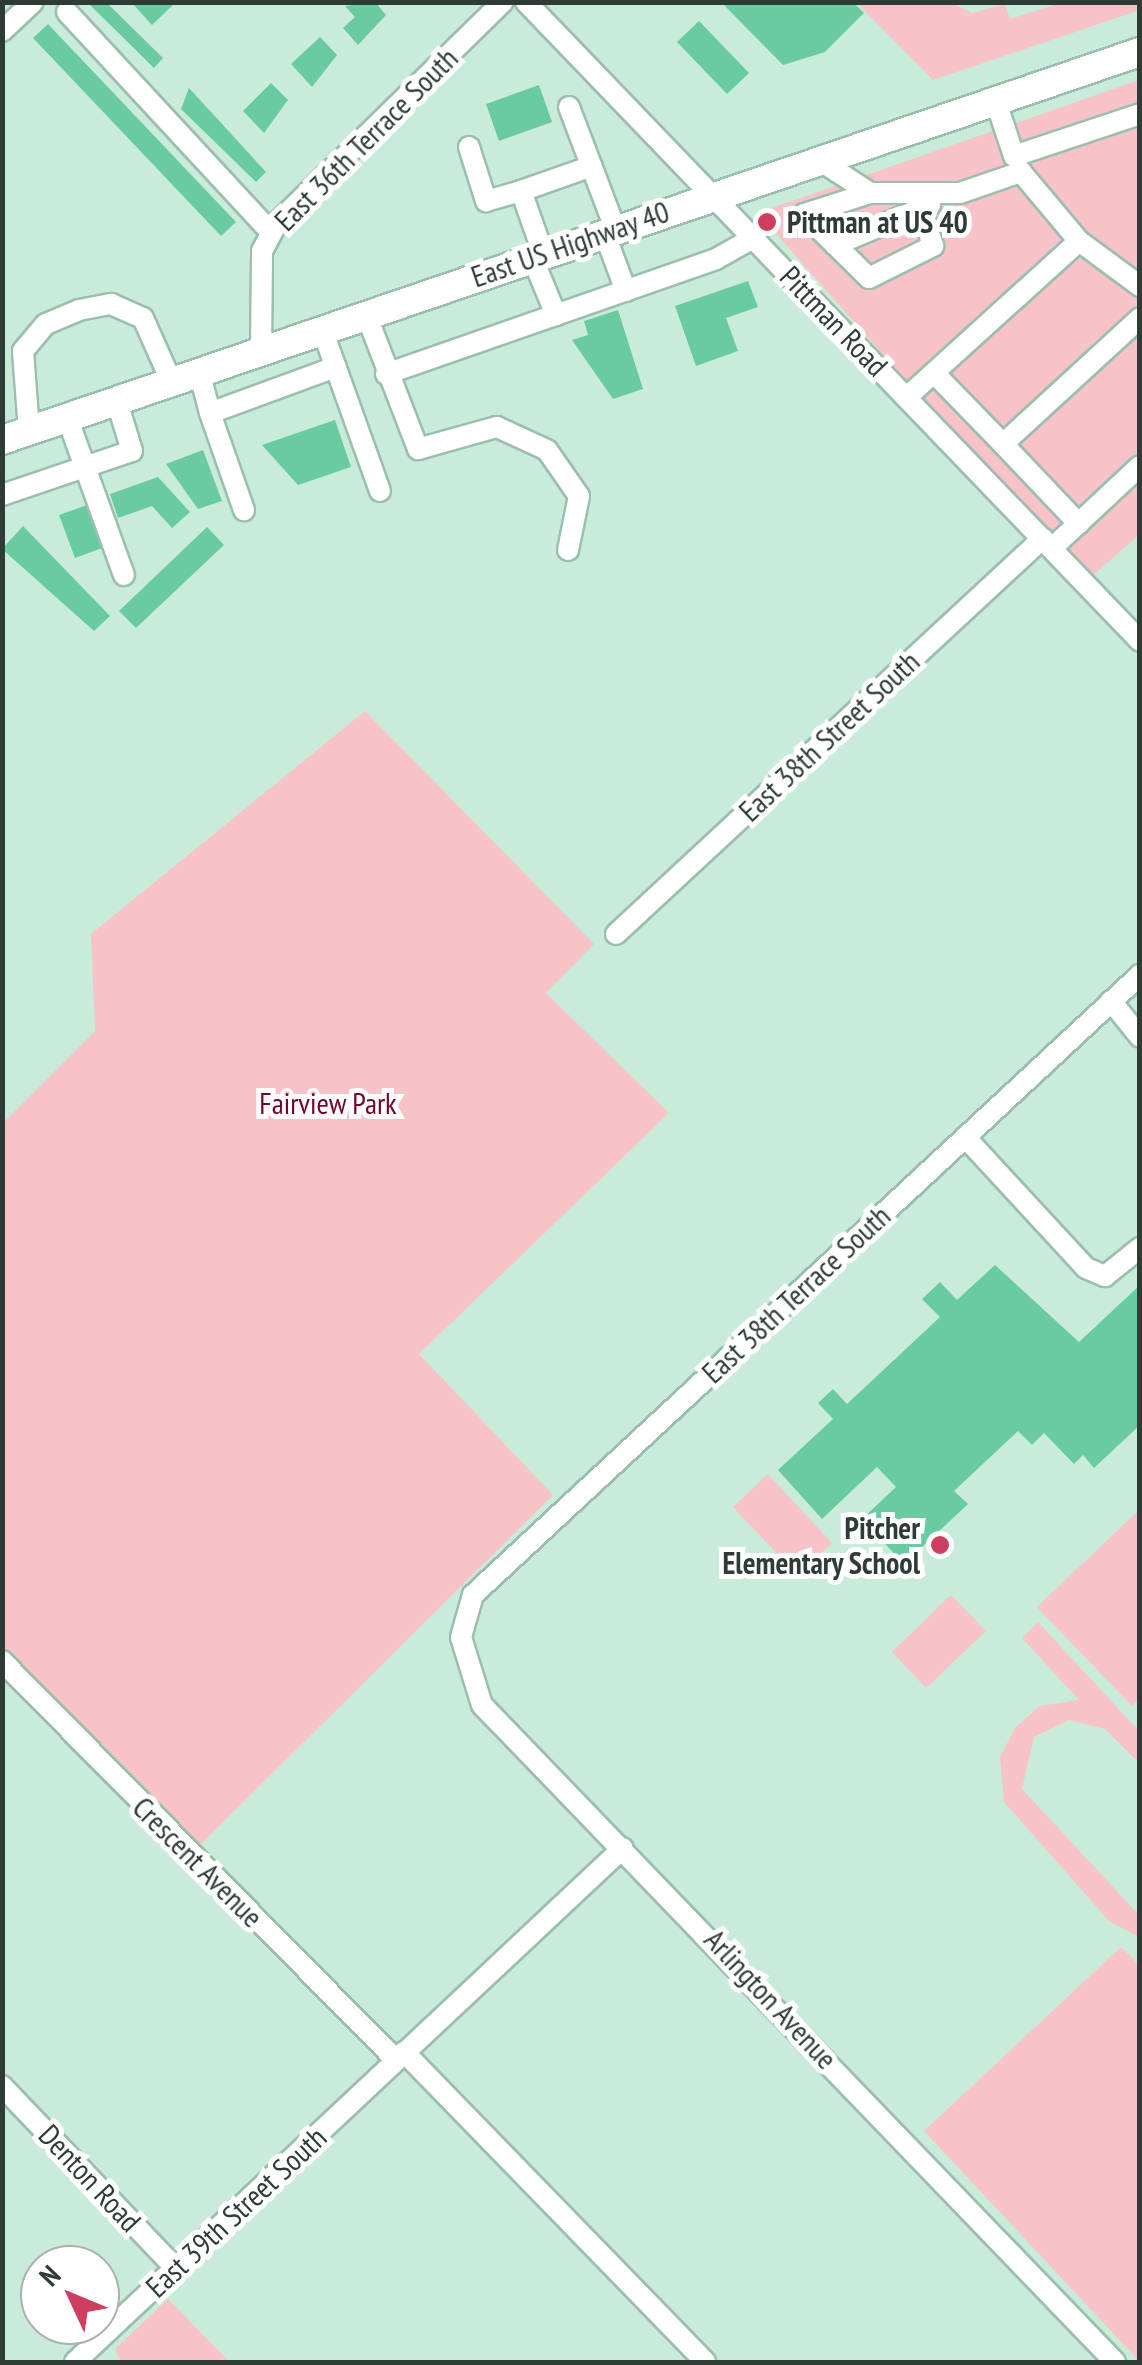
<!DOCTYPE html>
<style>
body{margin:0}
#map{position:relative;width:1142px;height:2365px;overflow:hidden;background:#c9ebda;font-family:"PT Sans Narrow",sans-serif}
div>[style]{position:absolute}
.green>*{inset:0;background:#f8c2c9}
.building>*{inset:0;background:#6acba3}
.roads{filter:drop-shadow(2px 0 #9cbeae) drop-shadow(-2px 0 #9cbeae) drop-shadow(0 2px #9cbeae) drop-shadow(0 -2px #9cbeae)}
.minor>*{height:20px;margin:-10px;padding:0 10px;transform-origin:10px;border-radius:10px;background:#fff}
.major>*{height:28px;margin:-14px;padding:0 14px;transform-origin:14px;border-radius:14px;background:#fff}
.dots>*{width:28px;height:28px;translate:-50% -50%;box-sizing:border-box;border:5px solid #fff;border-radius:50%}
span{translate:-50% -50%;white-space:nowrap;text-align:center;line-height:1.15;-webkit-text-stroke:10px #fff;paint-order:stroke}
.street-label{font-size:30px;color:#2e3c35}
.poi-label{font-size:30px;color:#2e3c35;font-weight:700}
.left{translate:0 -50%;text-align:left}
.right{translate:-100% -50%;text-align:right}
.park-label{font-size:30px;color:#74052b}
.frame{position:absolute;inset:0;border:5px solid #2e3c35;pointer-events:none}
.north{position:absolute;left:20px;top:2245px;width:100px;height:100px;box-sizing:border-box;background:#fff;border:2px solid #abb1ae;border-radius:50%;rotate:314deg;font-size:28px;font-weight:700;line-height:40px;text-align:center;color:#2e3c35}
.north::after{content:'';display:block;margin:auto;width:35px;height:45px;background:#cd3e61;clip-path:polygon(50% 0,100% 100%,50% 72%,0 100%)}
</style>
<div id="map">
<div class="green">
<i style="clip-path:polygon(857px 3px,952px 3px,972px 13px,1005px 4px,1010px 19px,1061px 3px,1139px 3px,1140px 10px,933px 80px)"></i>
<i style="clip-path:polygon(1139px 80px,1139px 535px,1084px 583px,758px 213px)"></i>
<i style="clip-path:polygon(365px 711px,594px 944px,546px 993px,669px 1113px,419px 1354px,553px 1495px,190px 1855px,3px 1661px,3px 1123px,95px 1031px,91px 934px)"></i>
<i style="clip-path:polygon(768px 1474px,832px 1543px,797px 1575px,733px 1507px)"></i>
<i style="clip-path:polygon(1139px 1510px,1140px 1699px,1132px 1706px,1037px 1607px)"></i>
<i style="clip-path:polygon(951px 1595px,986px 1631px,926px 1688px,892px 1652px)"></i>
<i style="clip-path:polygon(1038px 1622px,1139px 1731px,1139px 1763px,1105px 1729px,1069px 1720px,1034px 1737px,1022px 1789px,1139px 1915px,1139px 1937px,1109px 1921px,1004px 1802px,1000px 1757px,1015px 1728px,1040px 1706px,1079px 1700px,1022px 1638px)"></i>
<i style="clip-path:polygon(1121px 1947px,1140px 1966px,1139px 2361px,924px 2131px)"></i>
<i style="clip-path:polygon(168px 2299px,230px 2362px,121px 2362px,115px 2349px)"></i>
</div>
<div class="building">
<i style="clip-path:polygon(87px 2px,106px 2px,163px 58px,154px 68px)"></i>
<i style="clip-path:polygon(131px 2px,176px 2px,152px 25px)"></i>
<i style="clip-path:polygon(375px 2px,386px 15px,358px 45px,343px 28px,355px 17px,345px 6px)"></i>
<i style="clip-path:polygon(721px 2px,853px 2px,864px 13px,825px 52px,783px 65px)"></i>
<i style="clip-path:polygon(699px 21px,749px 73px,727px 94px,677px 42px)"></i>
<i style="clip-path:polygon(48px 24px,236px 222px,221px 236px,33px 38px)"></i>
<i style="clip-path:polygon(320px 37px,337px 55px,312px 87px,291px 64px)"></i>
<i style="clip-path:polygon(271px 83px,288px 100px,264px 133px,243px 111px)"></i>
<i style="clip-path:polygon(539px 85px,552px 122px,499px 141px,486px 104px)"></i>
<i style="clip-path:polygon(189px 88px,266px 172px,256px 182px,181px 109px)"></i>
<i style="clip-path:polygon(748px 281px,758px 307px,726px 318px,738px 351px,696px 366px,675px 306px)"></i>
<i style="clip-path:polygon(618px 310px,643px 389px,613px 399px,572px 340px,588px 335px,584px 321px)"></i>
<i style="clip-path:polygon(335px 420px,351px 467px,298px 485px,262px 445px)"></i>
<i style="clip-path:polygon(203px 450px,222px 501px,198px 509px,166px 464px)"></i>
<i style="clip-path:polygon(158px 477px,190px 512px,172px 528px,152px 506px,118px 518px,110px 494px)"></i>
<i style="clip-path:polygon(90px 504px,105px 547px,75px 558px,59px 515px)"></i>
<i style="clip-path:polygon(23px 526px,110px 616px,94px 631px,2px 549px)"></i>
<i style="clip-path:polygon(207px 527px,224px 545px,136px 628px,119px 611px)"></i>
<i style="clip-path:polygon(995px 1265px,1079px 1342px,1140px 1285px,1140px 1425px,1094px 1468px,1083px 1455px,1074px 1464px,1044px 1433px,1032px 1445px,1018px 1431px,954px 1491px,968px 1504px,904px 1564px,862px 1519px,896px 1487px,877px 1467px,822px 1519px,778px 1470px,833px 1419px,818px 1403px,833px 1389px,847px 1404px,940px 1317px,922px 1299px,940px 1282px,957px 1300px)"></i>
</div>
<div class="roads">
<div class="minor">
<i style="left:526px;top:2px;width:886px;rotate:46.14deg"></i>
<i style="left:67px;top:12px;width:301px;rotate:47.2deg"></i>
<i style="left:2px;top:31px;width:42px;rotate:-43.1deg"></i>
<i style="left:995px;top:99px;width:60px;rotate:71.6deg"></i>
<i style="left:1014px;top:156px;width:133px;rotate:-18.4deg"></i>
<i style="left:569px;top:107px;width:129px;rotate:69.2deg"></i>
<i style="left:469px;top:147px;width:57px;rotate:72.5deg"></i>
<i style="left:486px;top:201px;width:36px;rotate:-16deg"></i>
<i style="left:816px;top:158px;width:64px;rotate:32.9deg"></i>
<i style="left:870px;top:193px;width:90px"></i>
<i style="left:960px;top:193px;width:65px;rotate:-19deg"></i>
<i style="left:1021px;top:172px;width:90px;rotate:50deg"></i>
<i style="left:1079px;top:241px;width:232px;rotate:137.8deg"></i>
<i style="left:870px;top:193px;width:69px;rotate:162.3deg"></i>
<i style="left:804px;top:214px;width:91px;rotate:44.6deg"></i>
<i style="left:869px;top:278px;width:72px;rotate:-26.6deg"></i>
<i style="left:933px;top:246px;width:39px;rotate:-107deg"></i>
<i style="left:604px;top:232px;width:63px;rotate:69.6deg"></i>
<i style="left:1079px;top:241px;width:76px;rotate:36.4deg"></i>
<i style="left:835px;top:245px;width:103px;rotate:-22.8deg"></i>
<i style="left:543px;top:253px;width:66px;rotate:-109.5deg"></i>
<i style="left:521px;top:191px;width:75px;rotate:-19.4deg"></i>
<i style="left:532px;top:257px;width:63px;rotate:67.5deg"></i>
<i style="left:366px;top:314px;width:145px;rotate:68.9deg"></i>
<i style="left:418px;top:449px;width:82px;rotate:-15.6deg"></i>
<i style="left:497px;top:427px;width:55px;rotate:24.7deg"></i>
<i style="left:547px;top:450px;width:56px;rotate:55.2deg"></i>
<i style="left:579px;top:496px;width:55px;rotate:101.5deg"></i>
<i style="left:322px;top:329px;width:172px;rotate:70.3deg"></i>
<i style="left:261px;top:351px;width:100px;rotate:-89.4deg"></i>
<i style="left:262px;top:251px;width:32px;rotate:-62deg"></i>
<i style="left:277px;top:223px;width:316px;rotate:-44.4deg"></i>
<i style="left:199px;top:371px;width:43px;rotate:75.3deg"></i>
<i style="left:210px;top:413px;width:134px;rotate:-20.1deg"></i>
<i style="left:934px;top:373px;width:99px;rotate:45.8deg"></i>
<i style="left:1003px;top:444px;width:186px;rotate:-42.6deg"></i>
<i style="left:386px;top:374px;width:349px;rotate:-19.2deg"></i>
<i style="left:716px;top:259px;width:45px;rotate:-29.4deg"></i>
<i style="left:210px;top:413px;width:103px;rotate:70.7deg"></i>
<i style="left:67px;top:417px;width:168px;rotate:70.2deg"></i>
<i style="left:29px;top:431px;width:80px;rotate:-94.3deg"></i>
<i style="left:23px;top:351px;width:35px;rotate:-50deg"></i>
<i style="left:46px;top:324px;width:36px;rotate:-23deg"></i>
<i style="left:79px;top:310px;width:33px;rotate:-11deg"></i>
<i style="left:111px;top:304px;width:35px;rotate:24deg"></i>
<i style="left:143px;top:318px;width:69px;rotate:66deg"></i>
<i style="left:1003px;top:444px;width:110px;rotate:46.5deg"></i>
<i style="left:2px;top:495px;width:137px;rotate:-18.7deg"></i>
<i style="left:132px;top:451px;width:51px;rotate:-107deg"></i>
<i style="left:1052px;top:548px;width:120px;rotate:-43deg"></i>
<i style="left:616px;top:934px;width:582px;rotate:-42.84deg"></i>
<i style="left:1111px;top:1001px;width:46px;rotate:51.1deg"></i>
<i style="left:965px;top:1137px;width:178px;rotate:47.3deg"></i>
<i style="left:1086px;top:1268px;width:21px;rotate:23deg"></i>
<i style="left:1105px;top:1276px;width:45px;rotate:-38.7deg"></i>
<i style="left:2px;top:1661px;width:561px;rotate:45.36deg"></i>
<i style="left:404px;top:2052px;width:432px;rotate:45.8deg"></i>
<i style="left:2px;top:2086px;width:254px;rotate:46.4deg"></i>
<i style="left:75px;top:2362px;width:751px;rotate:-43.17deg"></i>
<i style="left:1115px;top:2362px;width:912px;rotate:-133.93deg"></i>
<i style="left:482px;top:1705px;width:71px;rotate:-107.2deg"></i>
<i style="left:461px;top:1637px;width:44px;rotate:-74.1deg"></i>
<i style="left:473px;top:1595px;width:911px;rotate:-42.91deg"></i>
</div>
<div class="major">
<i style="left:2px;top:440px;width:1202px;rotate:-18.83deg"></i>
</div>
</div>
<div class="dots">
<i style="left:767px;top:222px;background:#cd3e61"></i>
<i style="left:940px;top:1545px;background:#cd3e61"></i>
</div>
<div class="street-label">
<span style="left:366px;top:139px;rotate:-45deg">East 36th Terrace South</span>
<span style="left:570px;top:244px;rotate:-19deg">East US Highway 40</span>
<span style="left:834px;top:321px;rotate:46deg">Pittman Road</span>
<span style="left:829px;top:736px;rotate:-43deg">East 38th Street South</span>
<span style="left:796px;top:1294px;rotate:-43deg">East 38th Terrace South</span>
<span style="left:198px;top:1862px;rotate:45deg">Crescent Avenue</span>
<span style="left:771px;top:1999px;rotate:47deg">Arlington Avenue</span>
<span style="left:90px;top:2178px;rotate:47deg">Denton Road</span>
<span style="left:236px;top:2212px;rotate:-43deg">East 39th Street South</span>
</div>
<div class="poi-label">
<span class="left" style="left:787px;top:222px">Pittman at US 40</span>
<span class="right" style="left:920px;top:1545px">Pitcher<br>Elementary School</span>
</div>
<div class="park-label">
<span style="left:328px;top:1103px">Fairview Park</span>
</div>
<div class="frame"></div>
<div class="north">N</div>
</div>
